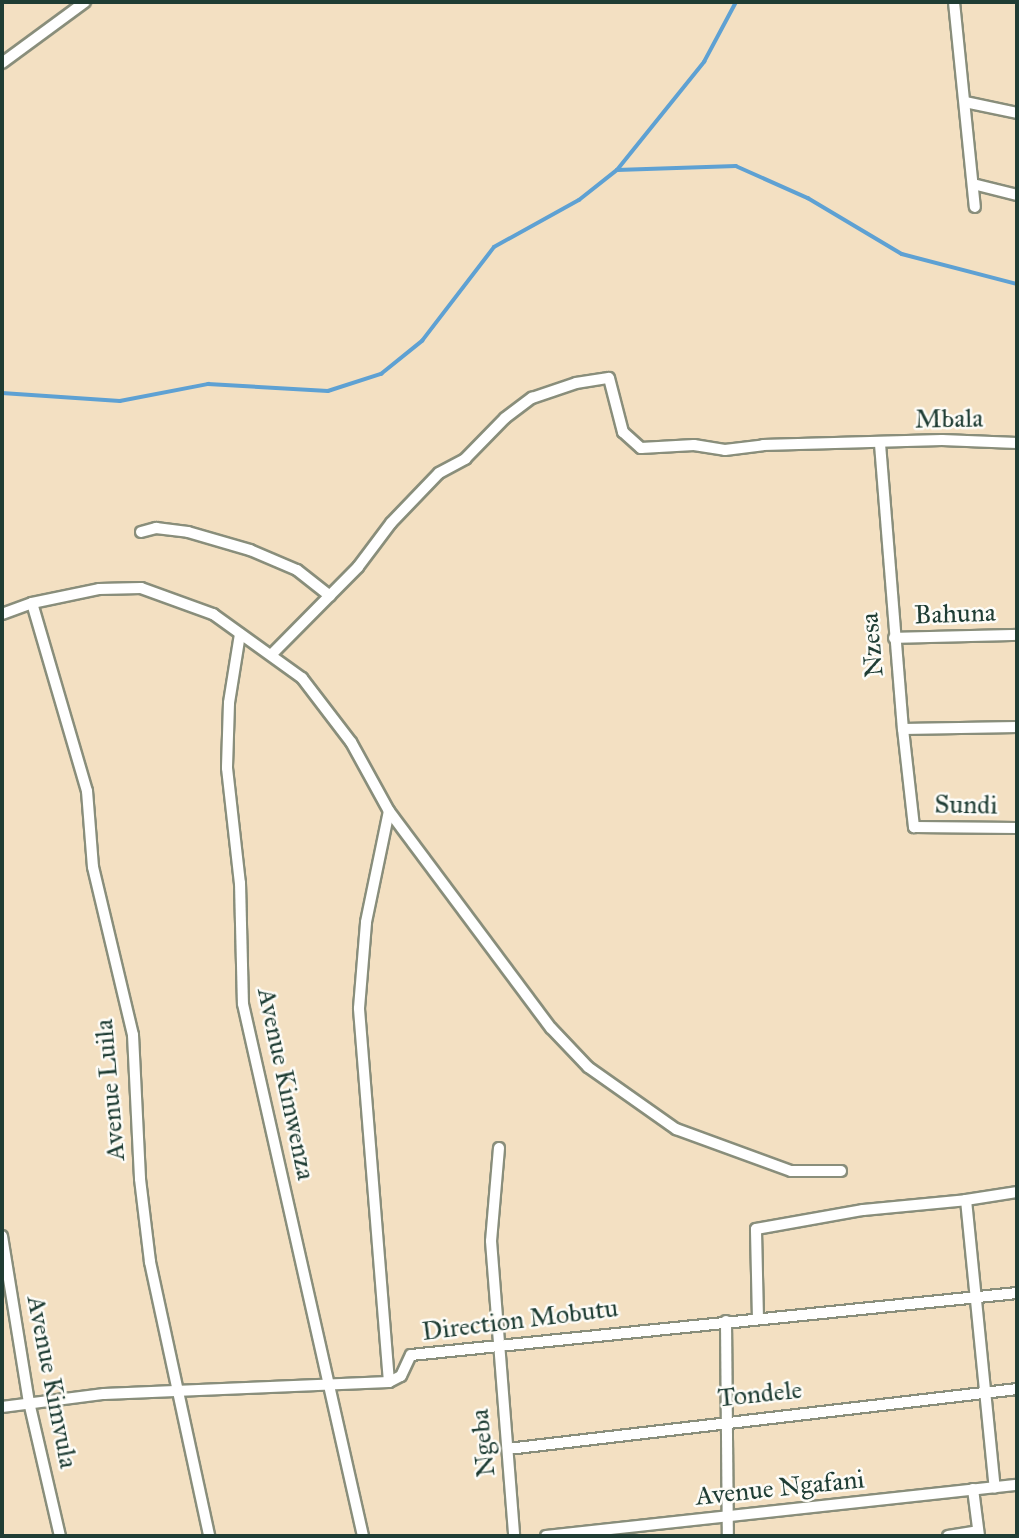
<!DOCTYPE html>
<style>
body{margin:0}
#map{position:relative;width:1019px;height:1538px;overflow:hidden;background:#f3e0c2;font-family:"IM FELL Great Primer",serif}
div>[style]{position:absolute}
.stream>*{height:3.5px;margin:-1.75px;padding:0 1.75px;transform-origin:1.75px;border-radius:1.75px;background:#5ea1d3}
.roads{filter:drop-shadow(2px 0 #898e7b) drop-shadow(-2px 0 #898e7b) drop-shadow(0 2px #898e7b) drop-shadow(0 -2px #898e7b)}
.street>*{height:10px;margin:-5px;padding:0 5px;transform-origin:5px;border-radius:5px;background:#fff}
span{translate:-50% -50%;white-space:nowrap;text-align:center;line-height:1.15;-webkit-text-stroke:5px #fdfcf7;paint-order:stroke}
.street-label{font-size:26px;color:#1f3d34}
.frame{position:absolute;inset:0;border:4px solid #1f3d34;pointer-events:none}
</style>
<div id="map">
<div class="stream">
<i style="left:617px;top:170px;width:139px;rotate:-51.1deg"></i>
<i style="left:704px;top:62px;width:68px;rotate:-61.9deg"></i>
<i style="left:2px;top:393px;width:118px;rotate:3.9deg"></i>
<i style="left:120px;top:401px;width:90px;rotate:-10.9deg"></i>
<i style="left:208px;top:384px;width:120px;rotate:3.3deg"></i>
<i style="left:328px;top:391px;width:56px;rotate:-17.8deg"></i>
<i style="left:381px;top:374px;width:53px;rotate:-38.8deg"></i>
<i style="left:422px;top:341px;width:118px;rotate:-52.5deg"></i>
<i style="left:494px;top:247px;width:97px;rotate:-28.9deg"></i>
<i style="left:579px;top:200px;width:48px;rotate:-38.3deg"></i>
<i style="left:617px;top:170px;width:119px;rotate:-1.9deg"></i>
<i style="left:736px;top:166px;width:79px;rotate:24deg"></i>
<i style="left:808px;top:198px;width:109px;rotate:30.8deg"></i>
<i style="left:902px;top:254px;width:119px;rotate:14.6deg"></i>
</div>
<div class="roads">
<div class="street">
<i style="left:954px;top:2px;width:206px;rotate:84.2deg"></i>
<i style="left:2px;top:63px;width:103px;rotate:-36.3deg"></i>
<i style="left:965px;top:102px;width:53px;rotate:11.9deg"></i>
<i style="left:973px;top:184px;width:45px;rotate:14deg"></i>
<i style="left:880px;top:444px;width:286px;rotate:85.4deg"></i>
<i style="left:903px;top:729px;width:114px;rotate:-1deg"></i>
<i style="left:141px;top:532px;width:16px;rotate:-15deg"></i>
<i style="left:156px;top:528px;width:32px;rotate:7deg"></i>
<i style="left:188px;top:532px;width:65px;rotate:16.2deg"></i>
<i style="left:250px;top:550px;width:51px;rotate:23.1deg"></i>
<i style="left:297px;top:570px;width:42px;rotate:38.2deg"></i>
<i style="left:32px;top:603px;width:196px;rotate:73.7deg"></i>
<i style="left:87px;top:791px;width:76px;rotate:85.5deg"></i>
<i style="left:93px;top:867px;width:173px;rotate:76.6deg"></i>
<i style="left:133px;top:1035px;width:144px;rotate:87.2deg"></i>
<i style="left:140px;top:1179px;width:84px;rotate:83.1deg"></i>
<i style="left:150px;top:1262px;width:280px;rotate:77.8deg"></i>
<i style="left:2px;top:614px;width:32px;rotate:-20deg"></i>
<i style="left:32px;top:603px;width:68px;rotate:-11.8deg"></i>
<i style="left:99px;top:589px;width:42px;rotate:-1.4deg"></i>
<i style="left:141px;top:588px;width:77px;rotate:19.9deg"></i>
<i style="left:213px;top:614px;width:110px;rotate:35.7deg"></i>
<i style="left:302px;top:678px;width:81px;rotate:52.6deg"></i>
<i style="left:351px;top:742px;width:79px;rotate:61.2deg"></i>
<i style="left:389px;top:811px;width:271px;rotate:53.3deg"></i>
<i style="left:551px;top:1028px;width:54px;rotate:46.5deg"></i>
<i style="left:588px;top:1067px;width:108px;rotate:35.2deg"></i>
<i style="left:676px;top:1129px;width:122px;rotate:20.1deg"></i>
<i style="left:791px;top:1171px;width:50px"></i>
<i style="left:240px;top:634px;width:70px;rotate:99.1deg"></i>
<i style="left:229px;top:703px;width:65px;rotate:91.8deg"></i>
<i style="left:227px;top:768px;width:116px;rotate:83.6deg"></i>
<i style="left:240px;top:883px;width:121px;rotate:88.6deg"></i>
<i style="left:243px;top:1004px;width:545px;rotate:77.29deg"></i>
<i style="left:894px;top:638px;width:123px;rotate:-1.4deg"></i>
<i style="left:271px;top:655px;width:124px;rotate:-45.3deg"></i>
<i style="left:358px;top:567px;width:55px;rotate:-53.1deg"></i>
<i style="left:391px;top:523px;width:69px;rotate:-46.2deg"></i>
<i style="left:439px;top:473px;width:30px;rotate:-28deg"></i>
<i style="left:465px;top:459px;width:57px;rotate:-45.7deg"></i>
<i style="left:505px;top:418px;width:34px;rotate:-37deg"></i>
<i style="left:532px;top:398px;width:46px;rotate:-18.8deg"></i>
<i style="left:576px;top:383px;width:33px;rotate:-9deg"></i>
<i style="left:609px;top:378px;width:56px;rotate:75.5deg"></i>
<i style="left:623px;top:432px;width:24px;rotate:42deg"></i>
<i style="left:641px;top:448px;width:53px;rotate:-3.2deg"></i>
<i style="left:694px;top:445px;width:31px;rotate:9deg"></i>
<i style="left:725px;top:450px;width:38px;rotate:-7deg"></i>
<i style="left:763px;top:445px;width:179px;rotate:-1.6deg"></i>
<i style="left:942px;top:440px;width:75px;rotate:2.3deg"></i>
<i style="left:903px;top:729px;width:99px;rotate:83.6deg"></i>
<i style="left:914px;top:827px;width:103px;rotate:0.6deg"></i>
<i style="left:499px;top:1148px;width:93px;rotate:94.9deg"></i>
<i style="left:491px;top:1241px;width:296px;rotate:85.5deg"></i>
<i style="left:966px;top:1200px;width:52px;rotate:-8.9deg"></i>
<i style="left:2px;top:1236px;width:168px;rotate:80.8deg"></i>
<i style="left:29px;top:1402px;width:138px;rotate:77deg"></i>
<i style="left:758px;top:1319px;width:90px;rotate:-91.3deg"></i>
<i style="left:756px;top:1229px;width:109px;rotate:-10.1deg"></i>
<i style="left:863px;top:1210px;width:103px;rotate:-5.5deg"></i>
<i style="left:966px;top:1200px;width:289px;rotate:84.3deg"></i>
<i style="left:726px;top:1321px;width:215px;rotate:89.5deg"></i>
<i style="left:389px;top:1382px;width:375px;rotate:-94.6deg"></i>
<i style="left:359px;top:1008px;width:86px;rotate:-85.3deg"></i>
<i style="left:366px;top:922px;width:113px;rotate:-78.3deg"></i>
<i style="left:2px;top:1407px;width:103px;rotate:-7.3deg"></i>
<i style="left:104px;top:1394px;width:285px;rotate:-2.4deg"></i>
<i style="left:389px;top:1382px;width:13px;rotate:-27deg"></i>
<i style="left:401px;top:1376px;width:23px;rotate:-65deg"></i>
<i style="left:411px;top:1355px;width:609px;rotate:-5.84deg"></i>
<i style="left:508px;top:1449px;width:513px;rotate:-6.72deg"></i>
<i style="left:973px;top:1489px;width:47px;rotate:82.7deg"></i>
<i style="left:546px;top:1536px;width:474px;rotate:-6.2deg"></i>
<i style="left:948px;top:1536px;width:30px;rotate:-9deg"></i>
</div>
</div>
<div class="street-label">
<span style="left:949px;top:419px;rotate:-1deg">Mbala</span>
<span style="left:955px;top:614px;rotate:-2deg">Bahuna</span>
<span style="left:872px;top:645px;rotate:-95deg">Nzesa</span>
<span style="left:966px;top:805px;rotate:1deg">Sundi</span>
<span style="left:286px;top:1084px;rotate:78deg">Avenue Kimwenza</span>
<span style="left:110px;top:1090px;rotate:-95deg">Avenue Luila</span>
<span style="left:520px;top:1320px;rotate:-7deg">Direction Mobutu</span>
<span style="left:52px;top:1382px;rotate:79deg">Avenue Kimvula</span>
<span style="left:760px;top:1394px;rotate:-6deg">Tondele</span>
<span style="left:483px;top:1443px;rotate:-96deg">Ngeba</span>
<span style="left:780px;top:1488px;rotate:-6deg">Avenue Ngafani</span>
</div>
<div class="frame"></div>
</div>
